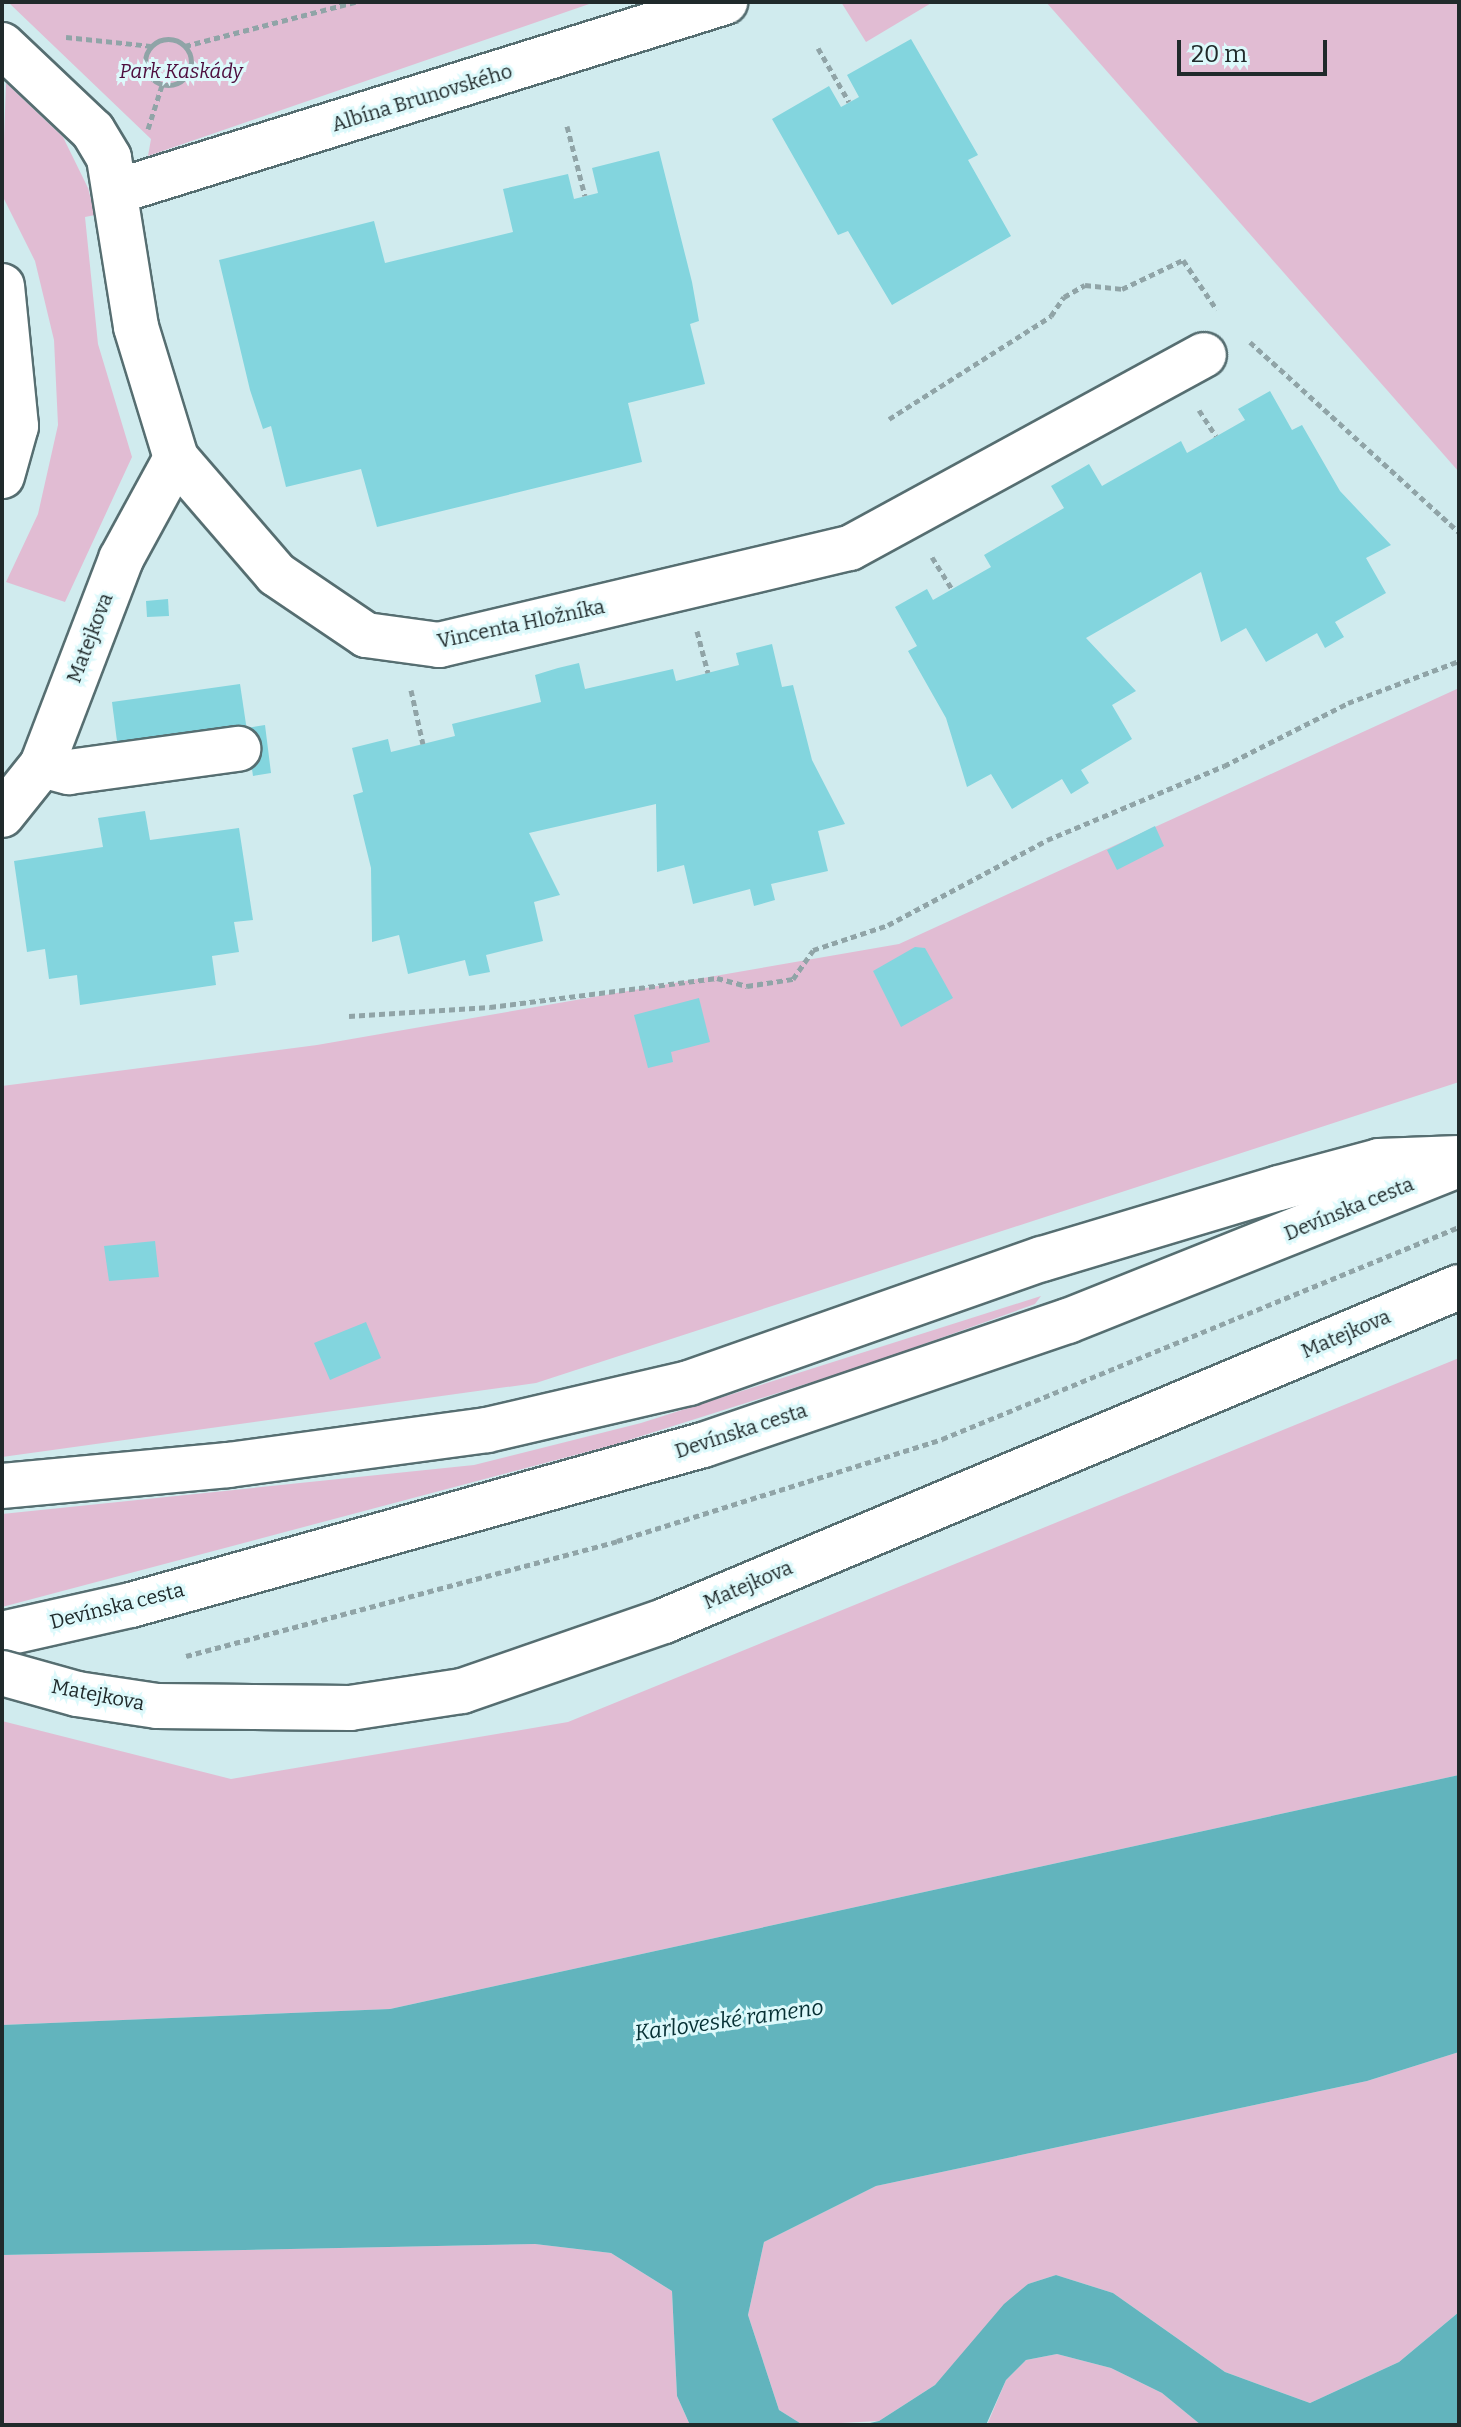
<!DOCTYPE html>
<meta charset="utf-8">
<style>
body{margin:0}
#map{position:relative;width:1461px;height:2427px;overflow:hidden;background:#d0ebee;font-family:Bitter,serif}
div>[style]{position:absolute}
.green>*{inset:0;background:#e1bcd3}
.water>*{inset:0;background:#62b4bd}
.building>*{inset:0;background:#83d5de}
.path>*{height:5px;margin-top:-2.5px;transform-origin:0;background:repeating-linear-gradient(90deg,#90a4a7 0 6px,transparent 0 10px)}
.path>.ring{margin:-2.5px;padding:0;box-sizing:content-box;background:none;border:5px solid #90a4a7;border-radius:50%}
.roads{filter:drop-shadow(2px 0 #566e71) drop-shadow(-2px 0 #566e71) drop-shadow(0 2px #566e71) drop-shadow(0 -2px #566e71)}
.minor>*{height:44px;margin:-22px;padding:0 22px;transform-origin:22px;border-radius:22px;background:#fff}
.tertiary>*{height:44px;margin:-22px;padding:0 22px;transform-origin:22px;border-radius:22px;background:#fff}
.bridges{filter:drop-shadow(2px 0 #566e71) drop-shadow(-2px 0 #566e71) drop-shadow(0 2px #566e71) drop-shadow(0 -2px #566e71)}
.minor-bridge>*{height:44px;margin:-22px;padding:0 22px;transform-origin:22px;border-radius:22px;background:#fff}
span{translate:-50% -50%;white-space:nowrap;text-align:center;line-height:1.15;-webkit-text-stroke:6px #ddf9fb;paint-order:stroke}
.park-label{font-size:20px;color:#4e0d3e;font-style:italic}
.street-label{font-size:20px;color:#202a2b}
.water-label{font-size:22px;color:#063034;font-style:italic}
.frame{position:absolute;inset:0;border:4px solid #202a2b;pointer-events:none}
.scale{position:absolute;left:1177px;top:40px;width:150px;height:36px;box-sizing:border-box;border:4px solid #202a2b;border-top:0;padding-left:10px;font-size:24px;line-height:28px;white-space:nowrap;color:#202a2b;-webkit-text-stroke:6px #ddf9fb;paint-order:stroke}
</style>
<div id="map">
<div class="green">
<i style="clip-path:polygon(8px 2px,595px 2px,148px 156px,151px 139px)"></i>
<i style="clip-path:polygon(841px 2px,933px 2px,866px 42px)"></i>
<i style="clip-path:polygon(1046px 2px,1459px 2px,1459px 472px)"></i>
<i style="clip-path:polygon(6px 83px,63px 137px,88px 188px,95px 215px,85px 217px,98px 344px,132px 457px,65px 602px,6px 582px,38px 514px,58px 425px,54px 340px,35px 261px,2px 195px)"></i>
<i style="clip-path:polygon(1459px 688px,1459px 1082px,536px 1383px,2px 1457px,2px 1086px,317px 1045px,899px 944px)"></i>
<i style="clip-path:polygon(1041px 1296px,1035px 1304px,863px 1366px,613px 1445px,2px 1607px,2px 1514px,474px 1465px,641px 1423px)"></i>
<i style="clip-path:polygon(1459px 1358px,1459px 1775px,390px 2009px,2px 2025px,2px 1721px,231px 1779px,568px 1722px)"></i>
<i style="clip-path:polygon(1459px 2052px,1459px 2312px,1399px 2362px,1310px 2403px,1225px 2372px,1113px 2293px,1056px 2275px,1028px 2284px,935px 2385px,879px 2421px,803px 2425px,779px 2410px,748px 2315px,764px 2242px,876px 2186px,1367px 2081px)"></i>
<i style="clip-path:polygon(535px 2244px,611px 2253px,672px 2291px,677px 2396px,690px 2425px,2px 2425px,2px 2255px)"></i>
<i style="clip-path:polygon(1057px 2354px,1111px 2368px,1162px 2393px,1201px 2425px,987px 2425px,1006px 2380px,1026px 2360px)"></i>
</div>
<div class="water">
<i style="clip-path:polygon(1459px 1775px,1459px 2052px,1367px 2081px,876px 2186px,764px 2242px,748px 2315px,779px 2410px,803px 2425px,690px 2425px,677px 2396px,672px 2291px,611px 2253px,535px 2244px,2px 2255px,2px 2025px,390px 2009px)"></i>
<i style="clip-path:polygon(1056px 2275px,1113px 2293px,1225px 2372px,1310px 2403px,1399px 2362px,1459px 2312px,1459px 2425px,1201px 2425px,1162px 2393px,1111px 2368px,1057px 2354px,1026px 2360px,1006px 2380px,986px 2425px,861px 2425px,879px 2421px,935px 2385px,1004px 2304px,1028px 2284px)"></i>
</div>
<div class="building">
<i style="clip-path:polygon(911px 39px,978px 155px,968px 160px,1011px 236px,892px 305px,848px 231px,838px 235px,772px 119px,829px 86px,841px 107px,859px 97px,847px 75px)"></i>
<i style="clip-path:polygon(659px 151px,692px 282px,699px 321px,690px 324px,705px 384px,628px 403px,642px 462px,377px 527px,361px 469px,286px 487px,271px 426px,263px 429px,250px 390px,219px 260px,374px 221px,385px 263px,513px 232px,503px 189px,568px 174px,574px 199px,598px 193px,592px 168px)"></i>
<i style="clip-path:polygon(1270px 391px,1292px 430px,1302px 425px,1340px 491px,1391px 545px,1366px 558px,1386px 593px,1335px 622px,1344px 637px,1325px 648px,1317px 633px,1266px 662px,1246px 628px,1221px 642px,1201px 572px,1086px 638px,1136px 691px,1112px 705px,1132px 739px,1081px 770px,1089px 783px,1071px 794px,1062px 779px,1012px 809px,991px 774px,967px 787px,946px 718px,908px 651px,917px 646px,895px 607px,927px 589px,933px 600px,991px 567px,984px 555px,1064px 508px,1051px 486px,1089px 464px,1102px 486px,1181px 441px,1187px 453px,1245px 420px,1238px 409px)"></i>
<i style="clip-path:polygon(168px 599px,169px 616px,147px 617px,146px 601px)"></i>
<i style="clip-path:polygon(772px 644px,782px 687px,793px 685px,812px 760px,845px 824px,818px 831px,828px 871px,771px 884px,775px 900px,754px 906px,750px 889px,693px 904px,684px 865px,657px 872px,656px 804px,529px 833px,560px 895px,534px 902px,543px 941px,486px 955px,490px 972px,469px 976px,465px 960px,408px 974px,399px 935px,372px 942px,371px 868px,353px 795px,363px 792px,352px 748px,388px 739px,391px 752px,455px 736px,452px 724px,541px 702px,535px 675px,558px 668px,579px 663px,585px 689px,673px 669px,676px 681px,739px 665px,736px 653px)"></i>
<i style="clip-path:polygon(240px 684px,247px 731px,118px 749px,112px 702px)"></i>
<i style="clip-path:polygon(265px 725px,271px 773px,253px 776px,246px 728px)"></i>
<i style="clip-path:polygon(145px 811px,150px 840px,239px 828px,253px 920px,234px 922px,239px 952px,212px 956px,216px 985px,80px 1005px,77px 975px,49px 979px,45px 949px,27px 952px,14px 861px,103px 847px,98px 818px)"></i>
<i style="clip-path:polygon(1155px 826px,1164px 846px,1117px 870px,1107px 850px)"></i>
<i style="clip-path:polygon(915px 947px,925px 948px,953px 998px,901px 1027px,873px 971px)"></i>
<i style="clip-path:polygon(699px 998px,710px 1042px,671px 1052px,673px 1062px,648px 1068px,634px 1015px)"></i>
<i style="clip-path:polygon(155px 1241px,159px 1277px,109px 1281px,104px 1246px)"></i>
<i style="clip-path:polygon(366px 1322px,381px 1358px,330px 1380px,314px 1343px)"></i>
</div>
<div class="path">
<i style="left:66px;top:37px;width:85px;rotate:6deg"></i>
<i class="ring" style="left:145px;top:39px;width:41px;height:41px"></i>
<i style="left:185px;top:46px;width:176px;rotate:-14.5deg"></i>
<i style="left:818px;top:48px;width:62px;rotate:60.1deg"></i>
<i style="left:567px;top:126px;width:72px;rotate:75.6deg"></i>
<i style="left:148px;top:129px;width:46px;rotate:-72.3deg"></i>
<i style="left:1250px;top:342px;width:282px;rotate:42.3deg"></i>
<i style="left:1199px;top:410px;width:31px;rotate:57deg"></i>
<i style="left:889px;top:419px;width:192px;rotate:-32.4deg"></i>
<i style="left:1051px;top:316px;width:23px;rotate:-56deg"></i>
<i style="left:1064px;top:297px;width:24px;rotate:-30deg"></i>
<i style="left:1085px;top:285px;width:37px;rotate:6deg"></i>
<i style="left:1122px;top:289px;width:68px;rotate:-25.4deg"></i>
<i style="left:1183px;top:260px;width:60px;rotate:55.8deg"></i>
<i style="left:932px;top:557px;width:38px;rotate:58deg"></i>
<i style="left:697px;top:631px;width:43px;rotate:75.3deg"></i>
<i style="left:411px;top:690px;width:55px;rotate:77.5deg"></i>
<i style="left:349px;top:1016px;width:141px;rotate:-3.7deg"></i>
<i style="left:490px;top:1007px;width:229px;rotate:-7.3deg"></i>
<i style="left:717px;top:978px;width:31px;rotate:15deg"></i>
<i style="left:747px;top:986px;width:47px;rotate:-8.7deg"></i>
<i style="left:793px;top:979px;width:35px;rotate:-55deg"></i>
<i style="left:813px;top:950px;width:79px;rotate:-18.4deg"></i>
<i style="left:888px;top:925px;width:180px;rotate:-28.1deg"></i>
<i style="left:1047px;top:840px;width:192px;rotate:-22.7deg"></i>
<i style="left:1224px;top:766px;width:139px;rotate:-26.9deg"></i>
<i style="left:1348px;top:703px;width:119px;rotate:-20.7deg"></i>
<i style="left:186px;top:1656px;width:446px;rotate:-14.9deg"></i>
<i style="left:617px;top:1541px;width:341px;rotate:-17.4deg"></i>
<i style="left:942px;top:1439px;width:559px;rotate:-22.3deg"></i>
</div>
<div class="roads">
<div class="minor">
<i style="left:2px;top:45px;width:125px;rotate:43.4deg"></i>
<i style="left:93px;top:131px;width:31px;rotate:59deg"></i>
<i style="left:109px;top:158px;width:171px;rotate:80.9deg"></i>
<i style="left:136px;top:327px;width:137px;rotate:73deg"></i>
<i style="left:176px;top:458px;width:153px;rotate:49.2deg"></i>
<i style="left:276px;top:574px;width:109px;rotate:34.1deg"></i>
<i style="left:366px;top:635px;width:74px;rotate:7.8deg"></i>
<i style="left:439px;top:645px;width:422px;rotate:-13.3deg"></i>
<i style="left:850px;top:548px;width:403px;rotate:-28.6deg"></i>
<i style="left:118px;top:191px;width:636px;rotate:-17.29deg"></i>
<i style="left:2px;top:286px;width:141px;rotate:84.3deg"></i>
<i style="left:16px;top:426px;width:52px;rotate:105.6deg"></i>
<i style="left:42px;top:765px;width:28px;rotate:15deg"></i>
<i style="left:69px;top:772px;width:171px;rotate:-7.8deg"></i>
<i style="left:2px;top:815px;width:64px;rotate:-51.3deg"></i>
<i style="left:42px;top:765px;width:221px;rotate:-69deg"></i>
<i style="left:121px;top:559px;width:115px;rotate:-61.4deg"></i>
<i style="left:2px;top:1486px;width:227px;rotate:-5.3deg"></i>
<i style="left:228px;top:1465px;width:261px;rotate:-7.7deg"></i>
<i style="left:487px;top:1430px;width:207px;rotate:-13.1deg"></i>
<i style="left:689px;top:1383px;width:374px;rotate:-19.4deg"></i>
<i style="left:1042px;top:1259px;width:247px;rotate:-16.7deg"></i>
<i style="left:1279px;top:1188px;width:104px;rotate:-15.1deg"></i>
<i style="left:1379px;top:1161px;width:80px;rotate:-2.1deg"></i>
</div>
<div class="tertiary">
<i style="left:2px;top:1634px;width:132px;rotate:-12.7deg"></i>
<i style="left:131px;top:1605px;width:594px;rotate:-15.63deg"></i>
<i style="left:703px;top:1445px;width:385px;rotate:-18.8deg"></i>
<i style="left:1068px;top:1321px;width:421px;rotate:-21.8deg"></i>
</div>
</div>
<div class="bridges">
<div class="minor-bridge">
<i style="left:2px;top:1673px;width:78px;rotate:15.6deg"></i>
<i style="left:77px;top:1694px;width:81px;rotate:8.5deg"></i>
<i style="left:157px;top:1706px;width:193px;rotate:0.6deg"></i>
<i style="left:350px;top:1708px;width:113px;rotate:-8.6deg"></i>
<i style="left:462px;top:1691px;width:214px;rotate:-19.1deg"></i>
<i style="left:664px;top:1621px;width:862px;rotate:-22.79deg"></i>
</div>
</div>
<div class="park-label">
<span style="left:181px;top:71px">Park Kaskády</span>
</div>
<div class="street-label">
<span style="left:422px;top:98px;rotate:-17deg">Albína Brunovského</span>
<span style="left:521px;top:624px;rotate:-12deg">Vincenta Hložníka</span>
<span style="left:90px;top:638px;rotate:-69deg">Matejkova</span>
<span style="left:1349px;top:1209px;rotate:-22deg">Devínska cesta</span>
<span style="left:1346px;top:1334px;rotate:-23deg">Matejkova</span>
<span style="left:741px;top:1431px;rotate:-18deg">Devínska cesta</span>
<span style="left:748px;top:1585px;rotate:-23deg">Matejkova</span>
<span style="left:117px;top:1606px;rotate:-14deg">Devínska cesta</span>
<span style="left:98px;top:1695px;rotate:11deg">Matejkova</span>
</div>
<div class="water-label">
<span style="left:729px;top:2020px;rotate:-8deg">Karloveské rameno</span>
</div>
<div class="frame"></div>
<div class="scale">20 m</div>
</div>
